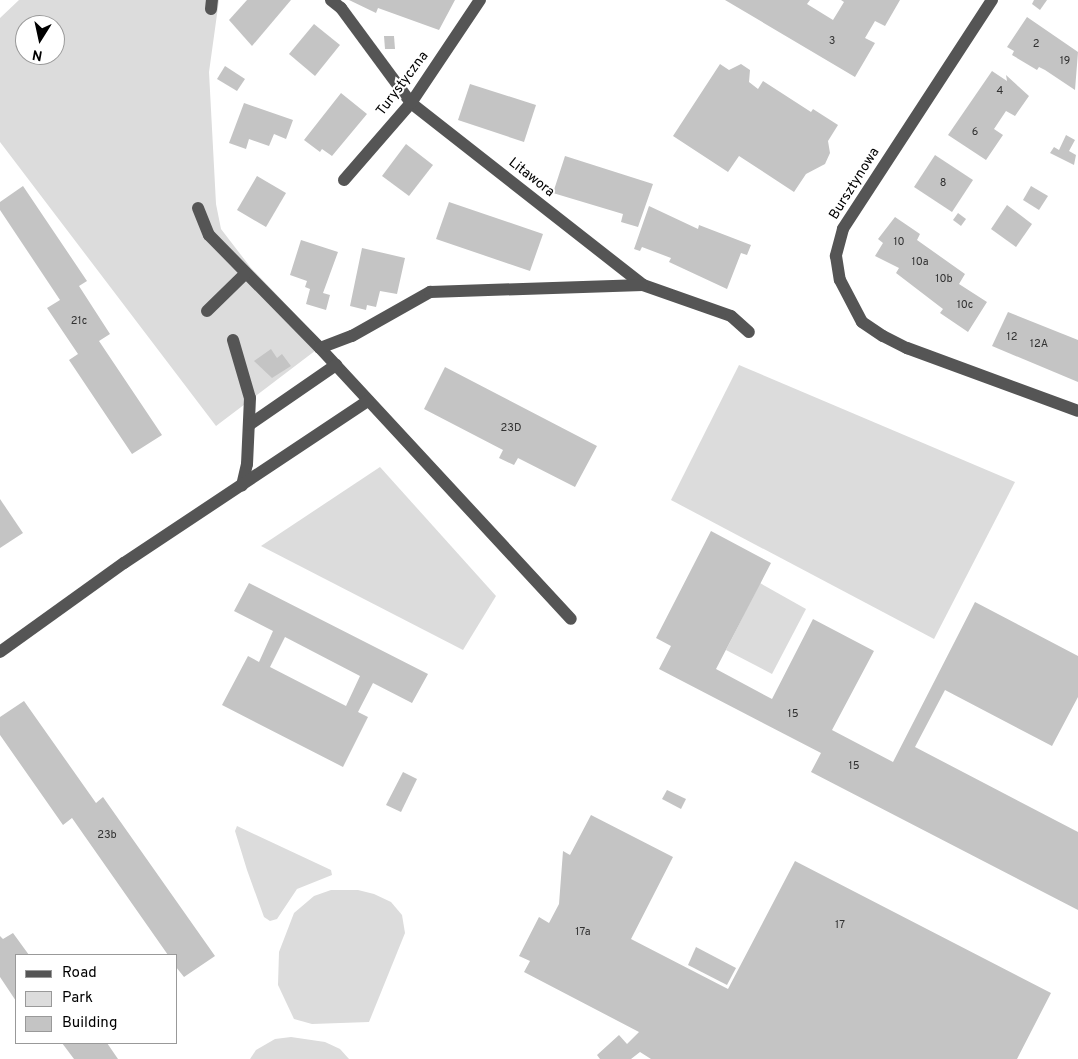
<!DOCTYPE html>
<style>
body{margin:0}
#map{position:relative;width:1078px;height:1059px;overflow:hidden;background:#fff;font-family:Overpass,sans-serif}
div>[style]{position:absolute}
.green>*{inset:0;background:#dcdcdc}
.building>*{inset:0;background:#c4c4c4}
.minor>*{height:12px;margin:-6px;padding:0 6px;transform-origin:6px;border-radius:6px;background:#555}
span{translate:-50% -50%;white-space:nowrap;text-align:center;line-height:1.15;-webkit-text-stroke:4px #fff;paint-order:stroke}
.number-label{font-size:11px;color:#313131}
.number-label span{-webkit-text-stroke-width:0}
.street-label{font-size:14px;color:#000}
.legend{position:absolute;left:15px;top:954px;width:162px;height:90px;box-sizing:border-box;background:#fff;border:1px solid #999;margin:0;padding:6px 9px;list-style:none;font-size:15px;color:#000}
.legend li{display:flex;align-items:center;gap:10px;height:25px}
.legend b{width:25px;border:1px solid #999}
.north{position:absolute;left:15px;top:15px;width:50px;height:50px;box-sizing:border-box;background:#fff;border:1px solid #999;border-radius:50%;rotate:190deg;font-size:14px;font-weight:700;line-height:20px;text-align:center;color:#000}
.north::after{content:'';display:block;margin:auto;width:18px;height:22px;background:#000;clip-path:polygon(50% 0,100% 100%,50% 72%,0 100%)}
</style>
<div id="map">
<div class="green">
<i style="clip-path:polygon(evenodd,19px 0,219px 0,209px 72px,216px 204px,221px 229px,251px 268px,324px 344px,216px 426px,0 142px,0 18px,19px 0,25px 25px,55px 25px,55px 55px,25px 55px,25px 25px)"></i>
<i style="clip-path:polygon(739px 365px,1015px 482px,934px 639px,671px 500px)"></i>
<i style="clip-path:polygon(380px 467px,496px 596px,463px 650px,261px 546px)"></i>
<i style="clip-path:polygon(760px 583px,806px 609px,772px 674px,726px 650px)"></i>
<i style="clip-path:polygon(237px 826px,331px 870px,332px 875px,297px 889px,277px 919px,270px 921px,264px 917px,247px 870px,235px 831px)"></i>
<i style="clip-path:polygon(331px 890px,358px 890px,374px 894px,391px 902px,402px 915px,405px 933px,369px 1022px,312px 1024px,294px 1019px,278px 985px,279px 952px,294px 913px,314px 896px)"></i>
<i style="clip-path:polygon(291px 1037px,325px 1042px,340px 1049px,349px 1059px,250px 1059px,256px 1050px,275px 1039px)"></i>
</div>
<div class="building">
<i style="clip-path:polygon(247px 0,291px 0,252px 46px,229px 20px)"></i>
<i style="clip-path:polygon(349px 0,455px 0,439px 30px,378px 8px,376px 13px)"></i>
<i style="clip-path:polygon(725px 0,810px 0,807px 4px,833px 20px,844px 2px,841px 0,900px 0,885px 26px,875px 21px,865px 38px,875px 43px,855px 77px)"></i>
<i style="clip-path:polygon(1034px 0,1047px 0,1040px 10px,1032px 4px)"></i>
<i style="clip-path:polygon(1027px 17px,1078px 52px,1075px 90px,1045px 70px,1039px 67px,1037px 70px,1012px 55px,1014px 51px,1007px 47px)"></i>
<i style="clip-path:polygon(314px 24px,340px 45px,315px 76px,289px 54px)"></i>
<i style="clip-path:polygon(384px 36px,394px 36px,395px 49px,385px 49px)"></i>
<i style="clip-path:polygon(720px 64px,729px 70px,741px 64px,750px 70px,749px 82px,758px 89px,763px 81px,811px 112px,813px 109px,838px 125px,828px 141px,830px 153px,825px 164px,806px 174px,794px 192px,739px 156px,728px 172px,673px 136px)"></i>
<i style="clip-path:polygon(225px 66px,245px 79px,237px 91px,217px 79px)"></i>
<i style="clip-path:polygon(992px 71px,1007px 81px,1006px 75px,1029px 96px,1015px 116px,1006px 111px,994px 129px,1003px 135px,986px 160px,948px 135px)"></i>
<i style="clip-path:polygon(470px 84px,536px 105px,524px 142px,458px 120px)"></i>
<i style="clip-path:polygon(341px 93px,367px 114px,332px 156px,322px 149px,320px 152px,304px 140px)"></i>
<i style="clip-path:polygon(244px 103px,293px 120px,286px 139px,274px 134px,269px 146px,249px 139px,246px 149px,229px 143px)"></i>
<i style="clip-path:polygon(1066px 135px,1075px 140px,1069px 151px,1076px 155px,1074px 165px,1050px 153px,1054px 147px,1059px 150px)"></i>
<i style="clip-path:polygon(406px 144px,433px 165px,409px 196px,382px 176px)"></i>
<i style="clip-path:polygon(935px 155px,973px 180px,952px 212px,914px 187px)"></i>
<i style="clip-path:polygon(565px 156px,653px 184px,638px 227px,621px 222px,623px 214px,553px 193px)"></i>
<i style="clip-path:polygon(257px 176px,286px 193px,266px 227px,237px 210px)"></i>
<i style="clip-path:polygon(23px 186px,87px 281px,79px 286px,110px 334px,99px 341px,162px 435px,132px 454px,69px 360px,78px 354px,47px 308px,60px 300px,0 210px,0 202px)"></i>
<i style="clip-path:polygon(1031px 186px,1048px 196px,1039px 210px,1023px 200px)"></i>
<i style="clip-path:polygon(449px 202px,543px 234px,530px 271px,436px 239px)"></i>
<i style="clip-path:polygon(1007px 205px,1032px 224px,1016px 247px,991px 229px)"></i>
<i style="clip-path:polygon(649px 206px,698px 229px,699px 225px,751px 245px,747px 255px,741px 253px,727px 289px,669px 262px,671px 258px,642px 247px,640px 251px,634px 249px)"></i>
<i style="clip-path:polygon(958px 213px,966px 219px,961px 226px,953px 220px)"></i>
<i style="clip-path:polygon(895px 217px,920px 234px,917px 240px,965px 274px,959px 284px,987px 302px,968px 332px,940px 313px,943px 309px,896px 273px,899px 268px,875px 256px,883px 243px,878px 239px)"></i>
<i style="clip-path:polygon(301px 240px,338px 252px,323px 293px,330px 295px,326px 310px,306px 304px,310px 289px,305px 287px,307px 281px,290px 275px)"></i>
<i style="clip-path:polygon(362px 248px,405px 258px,397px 294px,380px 291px,376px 307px,367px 305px,366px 310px,350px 306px)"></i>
<i style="clip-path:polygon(1008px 312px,1078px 340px,1078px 382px,992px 346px)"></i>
<i style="clip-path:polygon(271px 349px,277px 358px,282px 354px,291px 366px,272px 378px,254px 361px)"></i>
<i style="clip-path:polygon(445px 367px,597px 446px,575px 487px,518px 458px,514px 465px,499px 458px,503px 450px,424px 409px)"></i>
<i style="clip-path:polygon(0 499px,23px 533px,0 548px)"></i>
<i style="clip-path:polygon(711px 531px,771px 563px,716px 669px,772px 699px,813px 619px,874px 651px,832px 730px,893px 762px,975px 602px,1078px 656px,1078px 697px,1052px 746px,945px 690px,915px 747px,1078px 832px,1078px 910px,811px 772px,821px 753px,659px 669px,671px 646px,656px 638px)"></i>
<i style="clip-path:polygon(evenodd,249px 583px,428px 674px,412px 703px,373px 683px,358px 712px,368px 717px,343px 767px,222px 705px,248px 656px,259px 662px,273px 631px,234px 611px,249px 583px,285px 637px,360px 676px,346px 706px,270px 667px,285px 637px)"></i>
<i style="clip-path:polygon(24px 701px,96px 803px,103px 797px,215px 956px,184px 977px,176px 967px,176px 955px,168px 955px,72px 818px,63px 825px,0 735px,0 717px)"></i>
<i style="clip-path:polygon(403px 772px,417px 779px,401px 812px,386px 805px)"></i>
<i style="clip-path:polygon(667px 790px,686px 799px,681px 809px,662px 799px)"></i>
<i style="clip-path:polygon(591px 815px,673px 857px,631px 939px,728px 989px,795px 861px,1051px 993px,1017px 1059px,651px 1059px,640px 1052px,631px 1059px,600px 1059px,597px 1055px,619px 1035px,627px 1044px,639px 1032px,524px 972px,530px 961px,519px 956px,539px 917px,549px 923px,559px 904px,563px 851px,570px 855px)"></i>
<i style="clip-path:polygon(13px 933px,29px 955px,16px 955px,16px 1001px,0 977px,0 936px,3px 939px)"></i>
<i style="clip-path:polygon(696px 947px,736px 968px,727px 985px,688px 965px)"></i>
<i style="clip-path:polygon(62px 1043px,107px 1043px,118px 1059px,74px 1059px)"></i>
</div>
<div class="minor">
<i style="left:331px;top:0;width:13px;rotate:39deg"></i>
<i style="left:341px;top:8px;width:118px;rotate:53.6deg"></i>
<i style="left:411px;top:103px;width:295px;rotate:38.1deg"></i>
<i style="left:643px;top:285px;width:93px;rotate:19.4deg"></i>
<i style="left:731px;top:316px;width:24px;rotate:42deg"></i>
<i style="left:992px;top:0;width:273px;rotate:123.1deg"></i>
<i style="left:843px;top:229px;width:28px;rotate:105deg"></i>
<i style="left:836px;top:256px;width:24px;rotate:81deg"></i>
<i style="left:840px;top:280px;width:47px;rotate:62.4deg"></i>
<i style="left:862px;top:322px;width:25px;rotate:34deg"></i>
<i style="left:883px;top:336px;width:27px;rotate:27deg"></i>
<i style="left:907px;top:348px;width:182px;rotate:20.2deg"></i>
<i style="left:211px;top:9px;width:9px;rotate:-84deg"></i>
<i style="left:344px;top:180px;width:102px;rotate:-49deg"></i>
<i style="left:411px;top:103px;width:124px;rotate:-56.2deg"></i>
<i style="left:198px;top:208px;width:29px;rotate:68deg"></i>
<i style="left:209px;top:235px;width:158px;rotate:45.5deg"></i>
<i style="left:320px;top:348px;width:369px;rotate:47.2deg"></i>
<i style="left:207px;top:311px;width:54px;rotate:-44.3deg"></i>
<i style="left:233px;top:340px;width:60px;rotate:73.7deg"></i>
<i style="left:250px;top:398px;width:66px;rotate:92.6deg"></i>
<i style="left:247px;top:464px;width:22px;rotate:103deg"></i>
<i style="left:320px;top:348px;width:34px;rotate:-21deg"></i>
<i style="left:352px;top:336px;width:90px;rotate:-29.4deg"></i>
<i style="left:430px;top:292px;width:213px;rotate:-1.9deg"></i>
<i style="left:249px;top:425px;width:106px;rotate:-34.6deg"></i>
<i style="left:0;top:652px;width:153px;rotate:-35.7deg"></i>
<i style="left:124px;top:563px;width:293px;rotate:-33.6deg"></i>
</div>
<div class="number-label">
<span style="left:832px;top:41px">3</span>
<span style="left:1036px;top:44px">2</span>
<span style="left:1065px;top:61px">19</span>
<span style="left:1000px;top:91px">4</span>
<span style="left:975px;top:132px">6</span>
<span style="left:943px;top:183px">8</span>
<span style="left:899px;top:242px">10</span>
<span style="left:920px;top:262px">10a</span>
<span style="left:944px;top:279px">10b</span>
<span style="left:965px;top:305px">10c</span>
<span style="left:79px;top:321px">21c</span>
<span style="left:1012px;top:337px">12</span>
<span style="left:1039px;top:344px">12A</span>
<span style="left:511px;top:428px">23D</span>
<span style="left:793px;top:714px">15</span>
<span style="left:854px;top:766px">15</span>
<span style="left:107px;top:835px">23b</span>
<span style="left:840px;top:925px">17</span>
<span style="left:583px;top:932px">17a</span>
</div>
<div class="street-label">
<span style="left:403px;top:84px;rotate:-53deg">Turystyczna</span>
<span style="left:531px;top:178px;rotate:38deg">Litawora</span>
<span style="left:855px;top:184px;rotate:-58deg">Bursztynowa</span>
</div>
<ul class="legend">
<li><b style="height:6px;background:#555"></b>Road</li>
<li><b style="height:14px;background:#dcdcdc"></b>Park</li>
<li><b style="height:14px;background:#c4c4c4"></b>Building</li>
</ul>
<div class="north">N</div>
</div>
